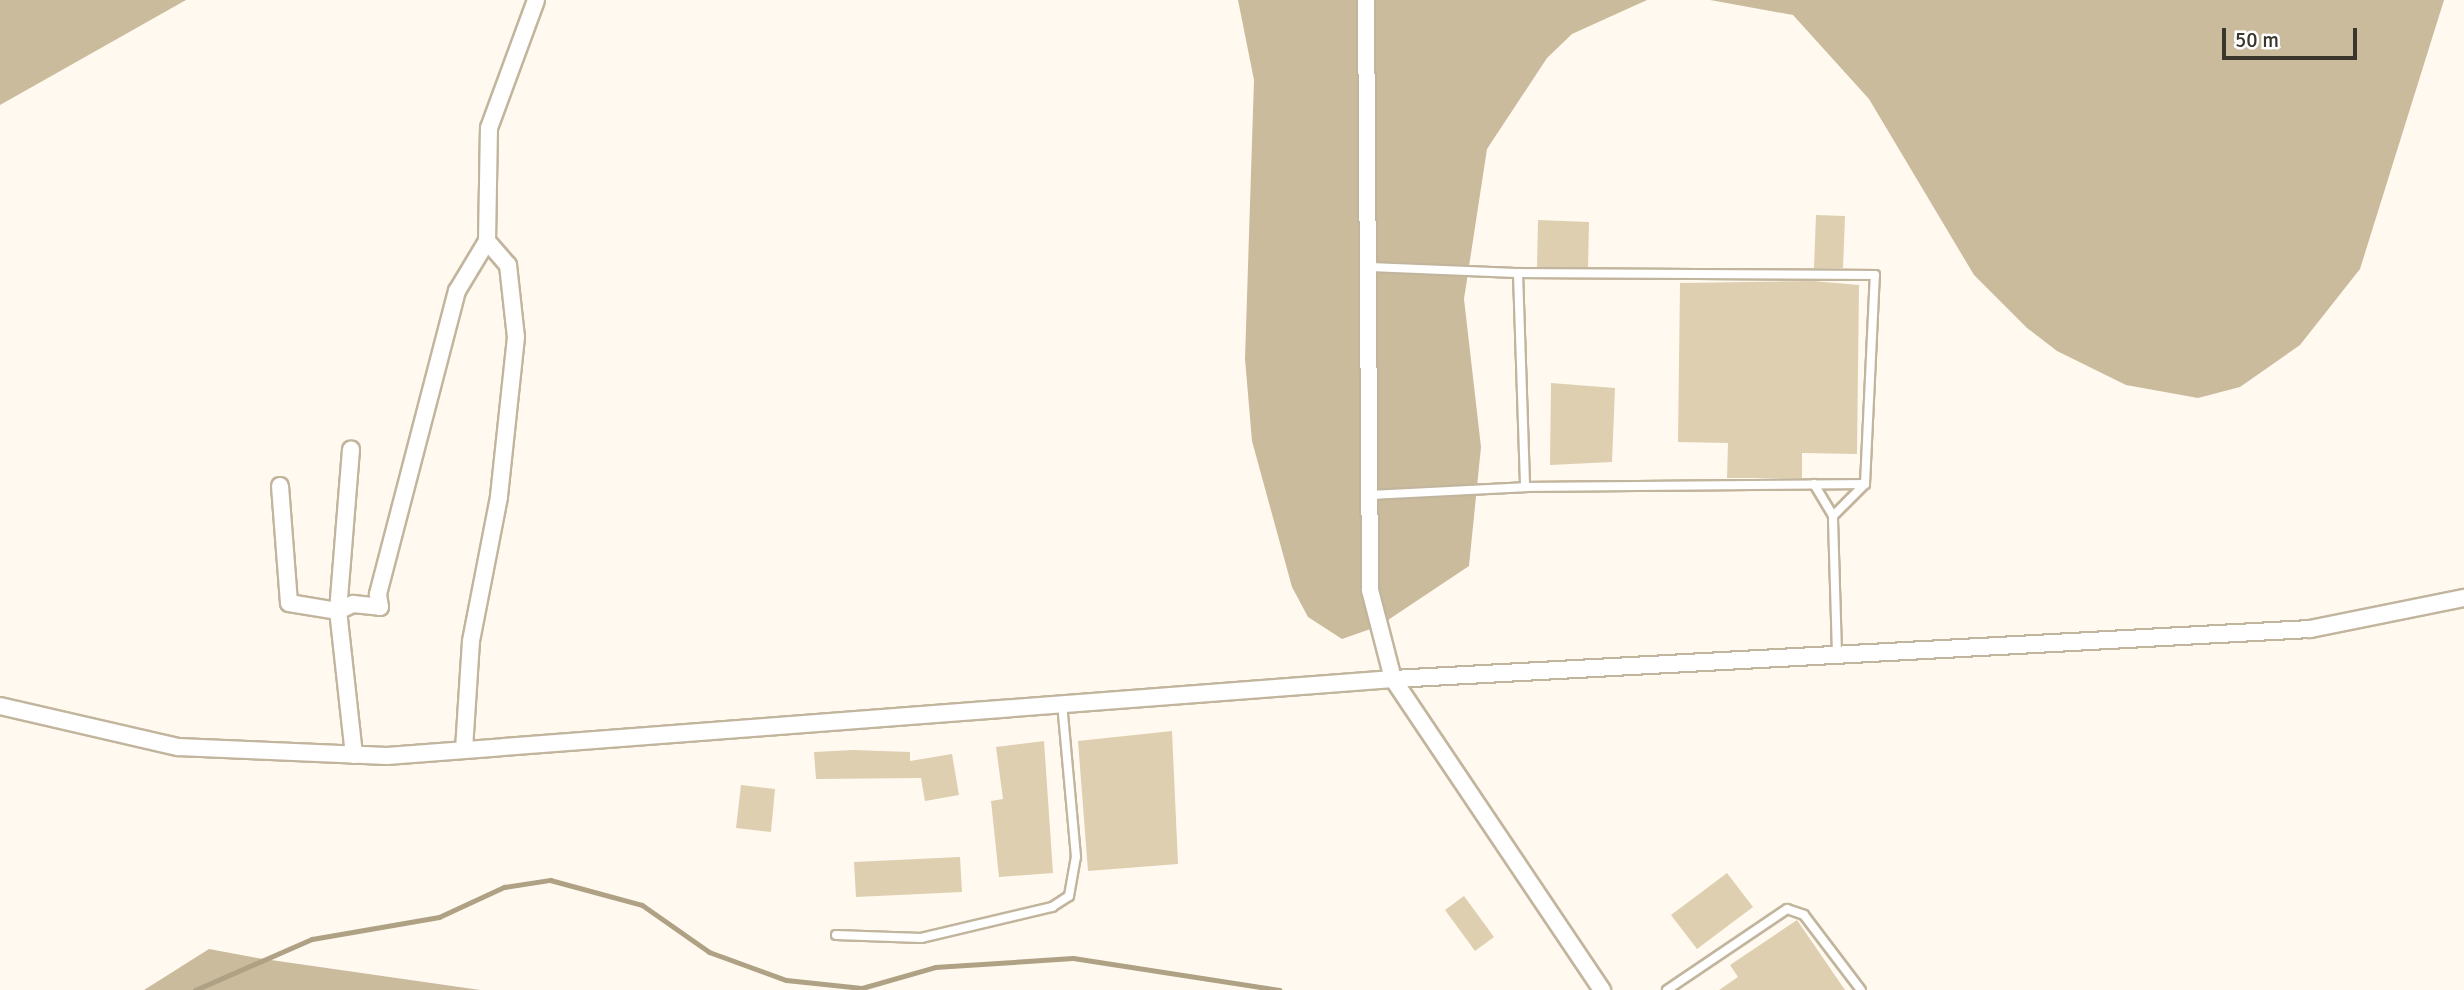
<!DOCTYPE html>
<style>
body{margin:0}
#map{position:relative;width:2464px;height:990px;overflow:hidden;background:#fff9ef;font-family:Signika,sans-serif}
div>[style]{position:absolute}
.forest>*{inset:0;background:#cabb9d}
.stream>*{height:5px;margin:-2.5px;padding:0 2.5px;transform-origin:2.5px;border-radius:2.5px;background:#afa184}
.building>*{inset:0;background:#dfcfb1}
.roads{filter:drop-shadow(2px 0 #c2b59d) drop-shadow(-2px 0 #c2b59d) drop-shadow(0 2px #c2b59d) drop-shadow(0 -2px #c2b59d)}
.service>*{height:8px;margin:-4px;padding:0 4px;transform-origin:4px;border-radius:4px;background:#fff}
.minor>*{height:16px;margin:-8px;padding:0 8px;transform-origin:8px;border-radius:8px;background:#fff}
span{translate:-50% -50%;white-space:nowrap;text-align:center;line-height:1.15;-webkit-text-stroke:7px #fff;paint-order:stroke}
.scale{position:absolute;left:2222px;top:28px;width:135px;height:32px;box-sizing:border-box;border:4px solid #3b362c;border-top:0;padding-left:9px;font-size:21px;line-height:24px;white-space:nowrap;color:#3b362c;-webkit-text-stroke:5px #fff;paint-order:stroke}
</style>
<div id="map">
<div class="forest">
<i style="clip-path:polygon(0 0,186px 0,0 105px)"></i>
<i style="clip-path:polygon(1238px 0,1647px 0,1572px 34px,1547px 58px,1487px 149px,1464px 299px,1481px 447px,1469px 566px,1379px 626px,1342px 639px,1308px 617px,1292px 587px,1252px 441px,1245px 359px,1254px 80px)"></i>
<i style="clip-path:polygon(1710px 0,2444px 0,2360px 269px,2300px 345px,2240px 387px,2198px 398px,2126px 385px,2057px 351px,2027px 328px,1974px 275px,1869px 99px,1793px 15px)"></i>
<i style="clip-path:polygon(209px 949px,257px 958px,480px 990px,144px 990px)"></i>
</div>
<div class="stream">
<i style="left:195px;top:990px;width:128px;rotate:-23.6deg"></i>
<i style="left:312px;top:939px;width:129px;rotate:-9.8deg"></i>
<i style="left:439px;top:917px;width:72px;rotate:-24.8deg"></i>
<i style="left:504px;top:887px;width:47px;rotate:-8.7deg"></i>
<i style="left:550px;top:880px;width:95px;rotate:15.2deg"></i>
<i style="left:642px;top:905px;width:82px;rotate:35deg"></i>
<i style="left:709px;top:952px;width:82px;rotate:20deg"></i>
<i style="left:786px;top:980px;width:76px;rotate:6deg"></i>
<i style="left:862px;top:988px;width:76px;rotate:-16deg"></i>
<i style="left:935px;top:967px;width:138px;rotate:-3.7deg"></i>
<i style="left:1073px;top:958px;width:209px;rotate:8.8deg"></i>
</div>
<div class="building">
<i style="clip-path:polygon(1816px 215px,1845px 216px,1843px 268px,1814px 268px)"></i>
<i style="clip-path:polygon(1538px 220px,1589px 222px,1588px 267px,1537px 267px)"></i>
<i style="clip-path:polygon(1813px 281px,1859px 285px,1857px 454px,1802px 453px,1802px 478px,1727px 478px,1728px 443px,1678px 442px,1680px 283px)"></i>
<i style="clip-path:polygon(1551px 383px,1615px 388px,1612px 462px,1550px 465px)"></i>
<i style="clip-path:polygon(1172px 731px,1178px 864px,1088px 871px,1078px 741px)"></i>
<i style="clip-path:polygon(1044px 741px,1053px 873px,999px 877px,991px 801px,1003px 799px,996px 747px)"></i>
<i style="clip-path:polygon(853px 750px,910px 752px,910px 761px,952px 754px,959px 795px,925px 801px,921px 778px,816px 779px,814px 752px)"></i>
<i style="clip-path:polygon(741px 785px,775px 789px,771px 832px,736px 828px)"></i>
<i style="clip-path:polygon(960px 857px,962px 892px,856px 897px,854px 862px)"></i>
<i style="clip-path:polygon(1727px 873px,1753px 907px,1697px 949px,1671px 915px)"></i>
<i style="clip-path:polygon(1464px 896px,1494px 937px,1475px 951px,1445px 910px)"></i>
<i style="clip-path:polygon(1797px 920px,1845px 990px,1719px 990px,1738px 977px,1730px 965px)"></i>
</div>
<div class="roads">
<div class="service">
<i style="left:1368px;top:267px;width:150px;rotate:2.3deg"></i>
<i style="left:1814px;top:484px;width:37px;rotate:59deg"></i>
<i style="left:1369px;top:495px;width:156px;rotate:-2.9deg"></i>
<i style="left:1837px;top:654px;width:138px;rotate:-91.7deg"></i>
<i style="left:1833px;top:516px;width:45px;rotate:-45deg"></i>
<i style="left:1865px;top:484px;width:209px;rotate:-87.3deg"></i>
<i style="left:1875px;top:275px;width:357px;rotate:-179.7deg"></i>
<i style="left:1518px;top:273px;width:214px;rotate:88.1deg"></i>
<i style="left:1525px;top:487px;width:340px;rotate:-0.5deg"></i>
<i style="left:836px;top:935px;width:85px;rotate:2deg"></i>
<i style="left:921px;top:938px;width:135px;rotate:-13.3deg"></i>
<i style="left:1052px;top:907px;width:20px;rotate:-33deg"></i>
<i style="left:1069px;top:896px;width:40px;rotate:-80deg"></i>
<i style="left:1076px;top:857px;width:154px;rotate:-95.2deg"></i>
<i style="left:1667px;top:990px;width:145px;rotate:-34deg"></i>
<i style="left:1787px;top:909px;width:18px;rotate:19deg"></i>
<i style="left:1804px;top:915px;width:94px;rotate:52.8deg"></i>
</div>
<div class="minor">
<i style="left:1366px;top:0;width:590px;rotate:89.61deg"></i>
<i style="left:1370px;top:590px;width:92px;rotate:75.5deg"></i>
<i style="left:1393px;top:679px;width:375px;rotate:56.1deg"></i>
<i style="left:487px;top:241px;width:113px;rotate:-89deg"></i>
<i style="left:489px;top:128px;width:136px;rotate:-69.8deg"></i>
<i style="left:280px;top:486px;width:117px;rotate:85.6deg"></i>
<i style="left:289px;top:603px;width:50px;rotate:9.3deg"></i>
<i style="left:338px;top:611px;width:162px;rotate:-85.4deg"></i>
<i style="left:0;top:706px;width:183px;rotate:13deg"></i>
<i style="left:178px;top:747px;width:209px;rotate:2.5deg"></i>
<i style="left:387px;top:756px;width:1009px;rotate:-4.38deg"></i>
<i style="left:1393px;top:679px;width:918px;rotate:-3.12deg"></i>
<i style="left:2310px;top:629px;width:157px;rotate:-11.4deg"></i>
<i style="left:354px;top:755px;width:145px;rotate:-96.3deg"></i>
<i style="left:338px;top:611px;width:17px;rotate:-25deg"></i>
<i style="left:353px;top:604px;width:27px;rotate:6deg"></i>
<i style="left:380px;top:607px;width:13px;rotate:-99deg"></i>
<i style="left:378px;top:594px;width:313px;rotate:-75.4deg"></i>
<i style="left:457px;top:291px;width:58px;rotate:-59deg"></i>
<i style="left:487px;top:241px;width:32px;rotate:49deg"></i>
<i style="left:508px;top:265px;width:72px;rotate:83.7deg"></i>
<i style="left:516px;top:337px;width:161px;rotate:96.1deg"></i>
<i style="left:499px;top:497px;width:147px;rotate:101deg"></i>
<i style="left:471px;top:641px;width:109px;rotate:93.7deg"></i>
</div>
</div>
<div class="scale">50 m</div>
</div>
